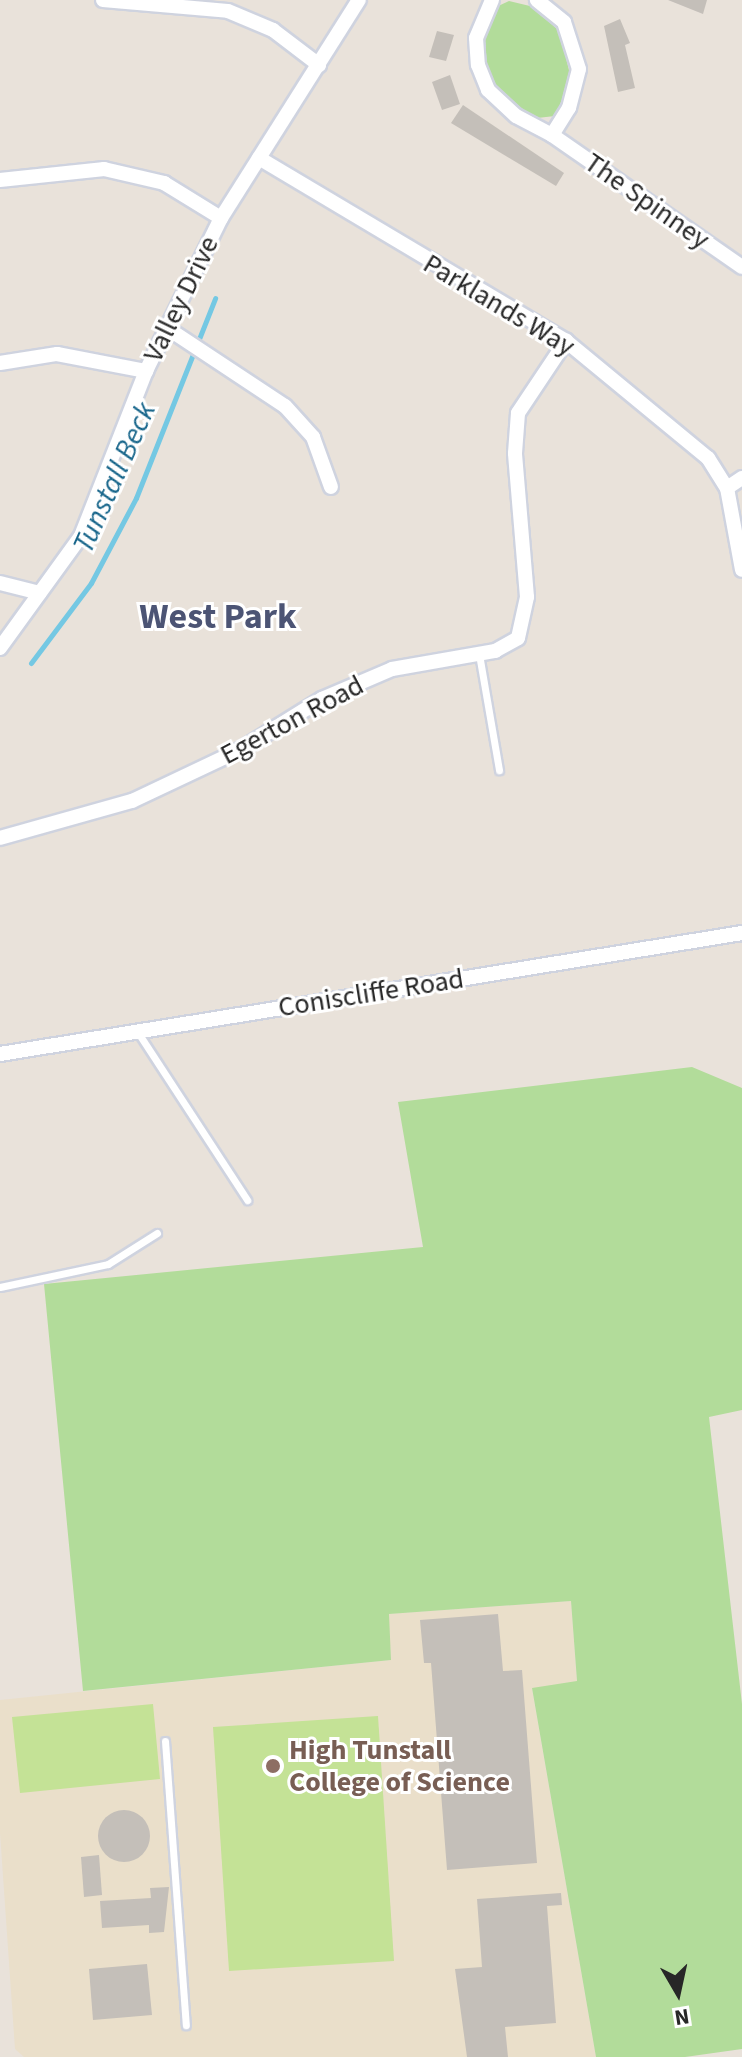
<!DOCTYPE html>
<style>
body{margin:0}
#map{position:relative;width:742px;height:2057px;overflow:hidden;background:#e9e2da;font-family:"Source Sans 3",sans-serif}
div>[style]{position:absolute}
.education>*{inset:0;background:#eadfca}
.green>*{inset:0;background:#b2dc9a}
.pitch>*{inset:0;background:#c4e296}
.stream>*{height:5px;margin:-2.5px;padding:0 2.5px;transform-origin:2.5px;border-radius:2.5px;background:#74c8e3}
.building>*{inset:0;background:#c4bfb9}
.round{border-radius:50%}
.roads{filter:drop-shadow(2px 0 #cfd3df) drop-shadow(-2px 0 #cfd3df) drop-shadow(0 2px #cfd3df) drop-shadow(0 -2px #cfd3df)}
.lane>*{height:7px;margin:-3.5px;padding:0 3.5px;transform-origin:3.5px;border-radius:3.5px;background:#fff}
.street>*{height:14px;margin:-7px;padding:0 7px;transform-origin:7px;border-radius:7px;background:#fff}
.dots>*{width:22px;height:22px;translate:-50% -50%;box-sizing:border-box;border:4px solid #fff;border-radius:50%}
span{translate:-50% -50%;white-space:nowrap;text-align:center;line-height:1.15;-webkit-text-stroke:6px #fff;paint-order:stroke}
.street-label{font-size:28px;color:#272727}
.education-label{font-size:28px;color:#785e54;font-weight:700}
.left{translate:0 -50%;text-align:left}
.water-label{font-size:30px;color:#18668b;font-style:italic}
.district-label{font-size:36px;color:#4c5474;font-weight:700}
.north{position:absolute;left:638px;top:1953px;width:80px;height:80px;-webkit-text-stroke:6px #fff;paint-order:stroke;rotate:171deg;font-size:22px;font-weight:700;line-height:32px;text-align:center;color:#272727}
.north::after{content:'';display:block;margin:auto;width:28px;height:36px;background:#272727;clip-path:polygon(50% 0,100% 100%,50% 72%,0 100%)}
</style>
<div id="map">
<div class="education">
<i style="clip-path:polygon(571px 1601px,577px 1682px,532px 1689px,596px 2057px,24px 2057px,15px 2049px,0 1833px,0 1700px,391px 1660px,388px 1614px)"></i>
</div>
<div class="green">
<i style="clip-path:polygon(509px 1px,534px 7px,560px 32px,571px 79px,555px 116px,537px 118px,521px 112px,497px 93px,485px 67px,483px 39px,494px 8px)"></i>
<i style="clip-path:polygon(692px 1067px,742px 1088px,742px 1410px,709px 1417px,742px 1704px,742px 2049px,685px 2057px,596px 2057px,532px 1688px,577px 1681px,571px 1601px,389px 1614px,391px 1660px,83px 1691px,44px 1284px,423px 1247px,398px 1102px)"></i>
</div>
<div class="pitch">
<i style="clip-path:polygon(153px 1704px,160px 1779px,20px 1793px,12px 1717px)"></i>
<i style="clip-path:polygon(378px 1716px,394px 1961px,229px 1971px,213px 1727px)"></i>
</div>
<div class="stream">
<i style="left:31px;top:663px;width:100px;rotate:-53.1deg"></i>
<i style="left:91px;top:583px;width:96px;rotate:-62.1deg"></i>
<i style="left:136px;top:498px;width:215px;rotate:-68.4deg"></i>
</div>
<div class="building">
<i style="clip-path:polygon(668px 0,707px 0,703px 14px)"></i>
<i style="clip-path:polygon(620px 19px,630px 43px,625px 45px,635px 88px,618px 92px,604px 26px)"></i>
<i style="clip-path:polygon(437px 31px,454px 35px,446px 61px,429px 57px)"></i>
<i style="clip-path:polygon(450px 75px,460px 104px,442px 110px,432px 82px)"></i>
<i style="clip-path:polygon(463px 105px,564px 173px,556px 186px,451px 123px)"></i>
<i style="clip-path:polygon(498px 1614px,503px 1671px,522px 1670px,537px 1863px,447px 1870px,431px 1663px,424px 1663px,420px 1620px)"></i>
<i class="round" style="left:98px;top:1810px;width:52px;height:52px"></i>
<i style="clip-path:polygon(99px 1855px,102px 1895px,84px 1897px,81px 1857px)"></i>
<i style="clip-path:polygon(169px 1887px,164px 1932px,149px 1933px,149px 1925px,102px 1928px,100px 1901px,151px 1898px,150px 1888px)"></i>
<i style="clip-path:polygon(561px 1893px,562px 1905px,547px 1906px,556px 2023px,505px 2027px,508px 2057px,467px 2057px,455px 1969px,482px 1967px,477px 1899px)"></i>
<i style="clip-path:polygon(147px 1964px,152px 2015px,93px 2020px,89px 1969px)"></i>
</div>
<div class="roads">
<div class="lane">
<i style="left:479px;top:654px;width:118px;rotate:80.2deg"></i>
<i style="left:137px;top:1031px;width:202px;rotate:56.9deg"></i>
<i style="left:0;top:1287px;width:110px;rotate:-12deg"></i>
<i style="left:108px;top:1264px;width:58px;rotate:-32.3deg"></i>
<i style="left:165px;top:1741px;width:285px;rotate:85.8deg"></i>
</div>
<div class="street">
<i style="left:103px;top:0;width:125px;rotate:5deg"></i>
<i style="left:228px;top:11px;width:49px;rotate:22.9deg"></i>
<i style="left:273px;top:30px;width:58px;rotate:37.3deg"></i>
<i style="left:492px;top:0;width:41px;rotate:112.8deg"></i>
<i style="left:476px;top:38px;width:27px;rotate:86deg"></i>
<i style="left:478px;top:65px;width:27px;rotate:68deg"></i>
<i style="left:488px;top:90px;width:38px;rotate:43deg"></i>
<i style="left:516px;top:116px;width:41px;rotate:27.8deg"></i>
<i style="left:552px;top:135px;width:32px;rotate:-58deg"></i>
<i style="left:569px;top:108px;width:40px;rotate:-75.6deg"></i>
<i style="left:579px;top:69px;width:49px;rotate:-107.7deg"></i>
<i style="left:564px;top:22px;width:35px;rotate:-141deg"></i>
<i style="left:552px;top:135px;width:231px;rotate:34.8deg"></i>
<i style="left:259px;top:158px;width:357px;rotate:30.8deg"></i>
<i style="left:566px;top:341px;width:184px;rotate:39.5deg"></i>
<i style="left:708px;top:458px;width:36px;rotate:58deg"></i>
<i style="left:727px;top:488px;width:83px;rotate:79.6deg"></i>
<i style="left:0;top:180px;width:105px;rotate:-6deg"></i>
<i style="left:104px;top:169px;width:62px;rotate:13.1deg"></i>
<i style="left:164px;top:183px;width:67px;rotate:31.6deg"></i>
<i style="left:167px;top:328px;width:141px;rotate:33.5deg"></i>
<i style="left:285px;top:406px;width:42px;rotate:47.9deg"></i>
<i style="left:313px;top:437px;width:53px;rotate:70.2deg"></i>
<i style="left:0;top:363px;width:58px;rotate:-9deg"></i>
<i style="left:57px;top:354px;width:91px;rotate:10.8deg"></i>
<i style="left:727px;top:488px;width:18px;rotate:-34deg"></i>
<i style="left:0;top:583px;width:41px;rotate:14deg"></i>
<i style="left:0;top:648px;width:138px;rotate:-54.1deg"></i>
<i style="left:81px;top:536px;width:177px;rotate:-68.5deg"></i>
<i style="left:146px;top:371px;width:170px;rotate:-63.9deg"></i>
<i style="left:221px;top:218px;width:258px;rotate:-57.7deg"></i>
<i style="left:0;top:838px;width:137px;rotate:-15.7deg"></i>
<i style="left:132px;top:801px;width:119px;rotate:-25.3deg"></i>
<i style="left:240px;top:750px;width:97px;rotate:-31.9deg"></i>
<i style="left:322px;top:699px;width:76px;rotate:-23.2deg"></i>
<i style="left:392px;top:669px;width:105px;rotate:-9.9deg"></i>
<i style="left:495px;top:651px;width:26px;rotate:-29deg"></i>
<i style="left:518px;top:638px;width:42px;rotate:-77.6deg"></i>
<i style="left:527px;top:597px;width:144px;rotate:-94.8deg"></i>
<i style="left:515px;top:453px;width:40px;rotate:-85.7deg"></i>
<i style="left:518px;top:413px;width:87px;rotate:-56.3deg"></i>
<i style="left:0;top:1054px;width:752px;rotate:-9.26deg"></i>
</div>
</div>
<div class="dots">
<i style="left:273px;top:1766px;background:#8d6e63"></i>
</div>
<div class="street-label">
<span style="left:647px;top:201px;rotate:35deg">The Spinney</span>
<span style="left:181px;top:299px;rotate:-64deg">Valley Drive</span>
<span style="left:499px;top:305px;rotate:31deg">Parklands Way</span>
<span style="left:292px;top:720px;rotate:-28deg">Egerton Road</span>
<span style="left:371px;top:993px;rotate:-9deg">Coniscliffe Road</span>
</div>
<div class="education-label">
<span class="left" style="left:289px;top:1766px">High Tunstall<br>College of Science</span>
</div>
<div class="water-label">
<span style="left:115px;top:478px;rotate:-66deg">Tunstall Beck</span>
</div>
<div class="district-label">
<span style="left:218px;top:617px">West Park</span>
</div>
<div class="north">N</div>
</div>
